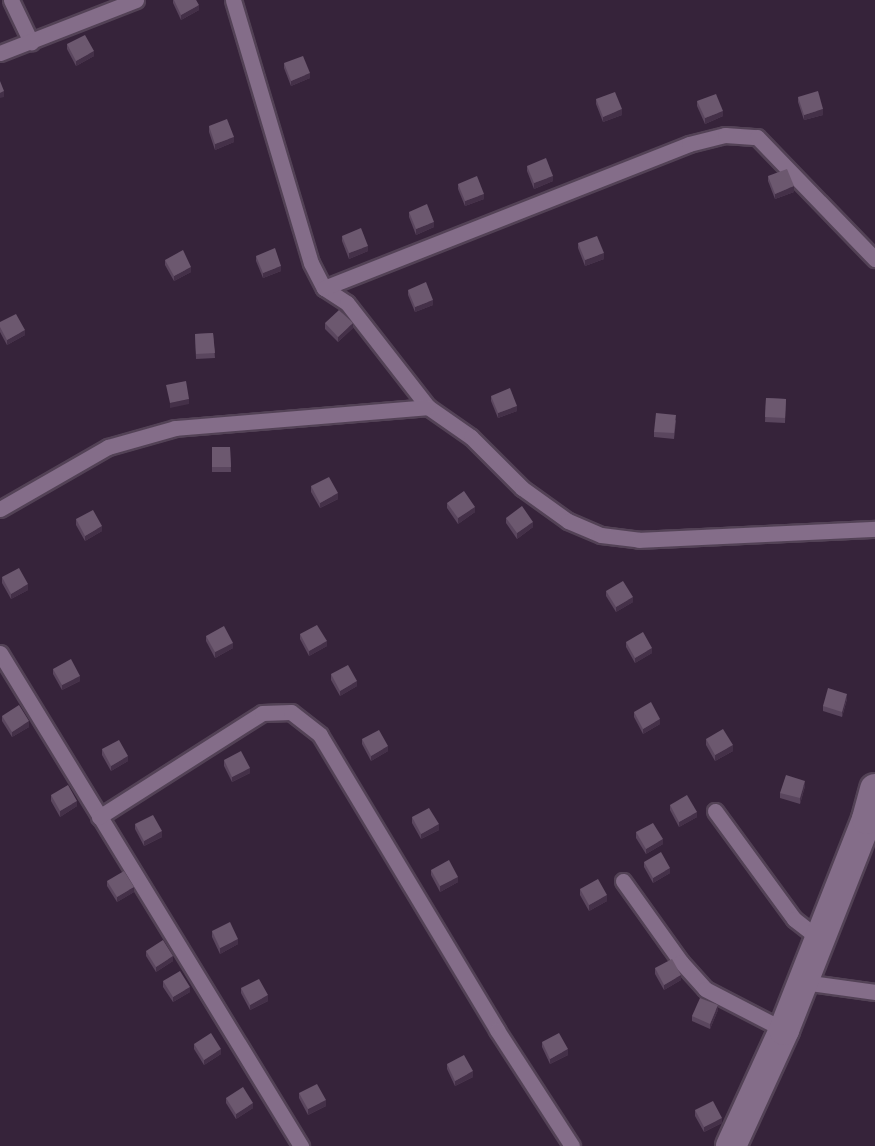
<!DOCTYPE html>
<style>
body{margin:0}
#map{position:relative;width:875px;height:1146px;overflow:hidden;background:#36233a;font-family:Spectral,serif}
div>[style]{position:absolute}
.roads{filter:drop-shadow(2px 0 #534256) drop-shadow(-2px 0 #534256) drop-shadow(0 2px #534256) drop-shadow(0 -2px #534256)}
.lane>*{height:15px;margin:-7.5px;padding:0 7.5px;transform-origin:7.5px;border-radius:7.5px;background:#846d89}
.street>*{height:30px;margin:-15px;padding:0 15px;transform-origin:15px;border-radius:15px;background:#846d89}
.wall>*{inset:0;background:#5a465e}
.shaded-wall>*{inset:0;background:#443048}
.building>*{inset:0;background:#6c586f}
span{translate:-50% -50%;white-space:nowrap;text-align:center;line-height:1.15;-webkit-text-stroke:6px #19101b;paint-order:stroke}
</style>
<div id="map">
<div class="roads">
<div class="lane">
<i style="left:11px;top:0;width:47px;rotate:64.5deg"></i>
<i style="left:233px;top:0;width:274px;rotate:73.5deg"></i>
<i style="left:311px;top:263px;width:28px;rotate:63deg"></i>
<i style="left:324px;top:288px;width:27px;rotate:33deg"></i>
<i style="left:347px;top:303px;width:132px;rotate:52.1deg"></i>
<i style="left:428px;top:407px;width:52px;rotate:34.9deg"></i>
<i style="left:471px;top:437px;width:72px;rotate:45deg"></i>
<i style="left:522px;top:488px;width:57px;rotate:35.7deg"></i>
<i style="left:568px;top:521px;width:36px;rotate:23deg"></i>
<i style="left:601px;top:535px;width:38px;rotate:7deg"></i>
<i style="left:639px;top:540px;width:236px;rotate:-2.7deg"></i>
<i style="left:0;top:53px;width:146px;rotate:-21.3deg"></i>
<i style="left:324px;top:288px;width:392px;rotate:-21.5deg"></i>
<i style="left:689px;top:144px;width:37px;rotate:-14deg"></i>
<i style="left:725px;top:135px;width:32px;rotate:4deg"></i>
<i style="left:757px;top:137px;width:170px;rotate:46deg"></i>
<i style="left:0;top:509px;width:125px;rotate:-29.9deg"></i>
<i style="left:108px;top:447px;width:70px;rotate:-15.8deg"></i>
<i style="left:175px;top:428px;width:254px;rotate:-4.7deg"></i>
<i style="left:0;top:653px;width:578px;rotate:58.59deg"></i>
<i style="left:715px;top:811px;width:134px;rotate:53.8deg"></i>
<i style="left:794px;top:919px;width:33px;rotate:38deg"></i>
<i style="left:99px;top:817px;width:193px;rotate:-32.5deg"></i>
<i style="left:262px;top:713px;width:29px;rotate:-2deg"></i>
<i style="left:291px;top:712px;width:37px;rotate:38deg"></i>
<i style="left:320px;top:735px;width:344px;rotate:59deg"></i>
<i style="left:497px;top:1030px;width:138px;rotate:57.1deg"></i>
<i style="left:623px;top:881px;width:100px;rotate:54.4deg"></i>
<i style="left:681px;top:962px;width:36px;rotate:48deg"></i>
<i style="left:705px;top:989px;width:89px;rotate:27.4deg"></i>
<i style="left:803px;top:982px;width:73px;rotate:7.9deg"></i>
</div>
<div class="street">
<i style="left:731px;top:1146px;width:128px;rotate:-65.4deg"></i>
<i style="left:784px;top:1030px;width:227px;rotate:-68.5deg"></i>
<i style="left:867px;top:819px;width:31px;rotate:-75deg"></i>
</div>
</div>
<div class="wall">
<i style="clip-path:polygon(173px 0,196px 0,199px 10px,181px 20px,173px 3px)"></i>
<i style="clip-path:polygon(67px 44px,94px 56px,76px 66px,67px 49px)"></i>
<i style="clip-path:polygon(284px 63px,310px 78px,291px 86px,284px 68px)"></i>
<i style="clip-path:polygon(798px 97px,823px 115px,804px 120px,798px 102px)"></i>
<i style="clip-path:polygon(596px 99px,622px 115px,603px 122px,596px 104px)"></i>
<i style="clip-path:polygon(697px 101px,723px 116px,705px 124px,697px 106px)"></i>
<i style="clip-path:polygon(209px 126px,234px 142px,215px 150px,209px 132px)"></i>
<i style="clip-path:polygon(527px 166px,553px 181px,534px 189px,527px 171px)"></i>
<i style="clip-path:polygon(768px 176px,794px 192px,775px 199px,768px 181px)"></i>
<i style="clip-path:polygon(458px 184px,484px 199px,465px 206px,458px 189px)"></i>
<i style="clip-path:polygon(409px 212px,434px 227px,416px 235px,409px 217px)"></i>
<i style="clip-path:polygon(342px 236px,368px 251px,349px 259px,342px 241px)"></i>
<i style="clip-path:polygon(578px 243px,604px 259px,585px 266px,578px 248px)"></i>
<i style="clip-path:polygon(256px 256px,281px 271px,263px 278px,256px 261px)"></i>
<i style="clip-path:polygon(165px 260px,191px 272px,174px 281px,165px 265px)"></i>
<i style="clip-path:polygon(408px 290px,433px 305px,415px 312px,408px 295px)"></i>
<i style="clip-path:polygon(0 322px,25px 335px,7px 345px,0 332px)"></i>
<i style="clip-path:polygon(325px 323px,353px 328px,338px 342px,325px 329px)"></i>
<i style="clip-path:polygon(213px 333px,215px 358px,196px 359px,195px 334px)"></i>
<i style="clip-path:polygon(491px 396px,517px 411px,498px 418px,491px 401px)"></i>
<i style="clip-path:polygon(766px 398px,786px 399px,785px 423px,765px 422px)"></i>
<i style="clip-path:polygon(676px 420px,674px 439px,654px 437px,654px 432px)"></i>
<i style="clip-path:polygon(212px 447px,230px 447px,231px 472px,212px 472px)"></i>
<i style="clip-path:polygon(311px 486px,338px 499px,320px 508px,311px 492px)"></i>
<i style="clip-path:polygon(447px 503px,475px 512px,458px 524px,447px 508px)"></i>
<i style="clip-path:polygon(506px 518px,533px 527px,517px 539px,506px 523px)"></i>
<i style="clip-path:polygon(76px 519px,102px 531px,85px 541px,76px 525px)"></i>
<i style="clip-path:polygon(2px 577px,28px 590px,11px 599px,2px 583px)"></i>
<i style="clip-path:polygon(606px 591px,633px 602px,616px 612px,606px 596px)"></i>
<i style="clip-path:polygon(300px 634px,327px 646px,309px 656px,300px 639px)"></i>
<i style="clip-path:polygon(206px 636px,233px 648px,215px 658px,206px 641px)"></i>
<i style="clip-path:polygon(626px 642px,652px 653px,635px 663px,626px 647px)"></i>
<i style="clip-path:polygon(53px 669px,80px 681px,62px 690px,53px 674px)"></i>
<i style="clip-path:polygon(331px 674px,357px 686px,340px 696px,331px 680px)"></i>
<i style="clip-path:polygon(847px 699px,842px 717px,823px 711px,823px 706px)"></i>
<i style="clip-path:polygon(634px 712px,660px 724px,643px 734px,634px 717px)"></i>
<i style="clip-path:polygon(2px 716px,29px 727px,12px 737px,2px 721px)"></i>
<i style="clip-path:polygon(362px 739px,388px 751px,371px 761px,362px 744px)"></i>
<i style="clip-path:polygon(706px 739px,733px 751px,715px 761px,706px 745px)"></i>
<i style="clip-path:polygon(102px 749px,128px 761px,111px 771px,102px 755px)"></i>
<i style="clip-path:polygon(224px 760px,250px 773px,232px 782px,224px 766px)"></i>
<i style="clip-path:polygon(805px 786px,800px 804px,780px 798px,780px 793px)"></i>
<i style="clip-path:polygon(51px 795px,77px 806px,60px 817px,51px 801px)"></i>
<i style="clip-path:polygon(670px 805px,697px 817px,679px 827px,670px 810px)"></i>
<i style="clip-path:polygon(412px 817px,439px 830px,421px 839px,412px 823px)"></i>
<i style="clip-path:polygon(135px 824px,162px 837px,144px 846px,135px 829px)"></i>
<i style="clip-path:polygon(636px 832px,663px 844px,646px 854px,636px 838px)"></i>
<i style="clip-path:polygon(644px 862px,670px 873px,653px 883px,644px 867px)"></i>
<i style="clip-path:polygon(431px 870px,458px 882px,440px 892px,431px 875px)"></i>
<i style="clip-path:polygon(107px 881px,134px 892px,117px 902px,107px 886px)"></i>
<i style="clip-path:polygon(580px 889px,607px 901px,589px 911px,580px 895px)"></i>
<i style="clip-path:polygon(212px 931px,238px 944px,220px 954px,212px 937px)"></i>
<i style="clip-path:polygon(146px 951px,173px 961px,156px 972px,146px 956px)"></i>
<i style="clip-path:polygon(655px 968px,681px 980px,664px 990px,655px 974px)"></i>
<i style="clip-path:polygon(163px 981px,190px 992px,173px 1002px,163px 987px)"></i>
<i style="clip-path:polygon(241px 988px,268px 1001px,250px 1010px,241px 993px)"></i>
<i style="clip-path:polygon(718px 1010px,710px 1029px,692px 1021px,692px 1016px)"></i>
<i style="clip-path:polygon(542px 1042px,568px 1055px,550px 1064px,542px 1047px)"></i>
<i style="clip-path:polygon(194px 1044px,221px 1054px,204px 1065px,194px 1049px)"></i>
<i style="clip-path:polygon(447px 1064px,473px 1077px,455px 1086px,447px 1069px)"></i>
<i style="clip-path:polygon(299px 1093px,326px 1106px,308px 1115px,299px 1098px)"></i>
<i style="clip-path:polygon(226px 1098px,253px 1108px,236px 1119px,226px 1103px)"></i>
<i style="clip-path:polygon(695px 1110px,722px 1123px,704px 1132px,695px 1116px)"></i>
</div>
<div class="shaded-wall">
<i style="clip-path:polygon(199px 5px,199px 10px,181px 20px,181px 15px)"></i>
<i style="clip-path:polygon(94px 51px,94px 56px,76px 66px,76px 61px)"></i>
<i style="clip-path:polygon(310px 73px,310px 78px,291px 86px,291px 81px)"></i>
<i style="clip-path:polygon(4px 91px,4px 97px,0 98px,0 93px)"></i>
<i style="clip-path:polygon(622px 109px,622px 115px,603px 122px,603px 117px)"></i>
<i style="clip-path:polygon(823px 109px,823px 115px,804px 120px,804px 115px)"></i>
<i style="clip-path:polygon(723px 111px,723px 116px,705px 124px,705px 118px)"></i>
<i style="clip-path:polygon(234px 137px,234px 142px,215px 150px,215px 144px)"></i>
<i style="clip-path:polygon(553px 176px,553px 181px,534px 189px,534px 183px)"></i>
<i style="clip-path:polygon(794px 186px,794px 192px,775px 199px,775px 194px)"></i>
<i style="clip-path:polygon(484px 194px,484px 199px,465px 206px,465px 201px)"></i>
<i style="clip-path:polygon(434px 222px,434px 227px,416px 235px,416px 229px)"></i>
<i style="clip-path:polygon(368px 246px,368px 251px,349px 259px,349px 253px)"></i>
<i style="clip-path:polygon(604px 253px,604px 259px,585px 266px,585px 260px)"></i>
<i style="clip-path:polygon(281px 266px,281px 271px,263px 278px,263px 273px)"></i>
<i style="clip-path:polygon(191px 267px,191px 272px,174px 281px,174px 276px)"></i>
<i style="clip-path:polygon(433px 300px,433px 305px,415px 312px,415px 307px)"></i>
<i style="clip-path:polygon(353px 323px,353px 328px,338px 342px,338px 337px)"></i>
<i style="clip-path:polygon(25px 330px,25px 335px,7px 345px,7px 340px)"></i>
<i style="clip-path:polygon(189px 399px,189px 404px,170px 408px,170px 403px)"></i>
<i style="clip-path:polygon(517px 406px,517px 411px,498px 418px,498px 413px)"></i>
<i style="clip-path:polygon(338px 493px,338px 499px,320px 508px,320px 503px)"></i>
<i style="clip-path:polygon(475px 507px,475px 512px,458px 524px,458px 518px)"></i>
<i style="clip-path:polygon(533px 522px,533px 527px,517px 539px,517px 533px)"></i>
<i style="clip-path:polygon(102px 526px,102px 531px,85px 541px,85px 536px)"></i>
<i style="clip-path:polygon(28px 584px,28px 590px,11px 599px,11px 594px)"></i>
<i style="clip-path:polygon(633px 597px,633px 602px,616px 612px,616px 607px)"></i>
<i style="clip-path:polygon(327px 641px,327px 646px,309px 656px,309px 651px)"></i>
<i style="clip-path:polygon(233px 643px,233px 648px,215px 658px,215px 652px)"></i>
<i style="clip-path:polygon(652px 648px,652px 653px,635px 663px,635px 658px)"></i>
<i style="clip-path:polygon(80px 676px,80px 681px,62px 690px,62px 685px)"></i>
<i style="clip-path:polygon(357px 681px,357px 686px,340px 696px,340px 691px)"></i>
<i style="clip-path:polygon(847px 694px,847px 699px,842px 717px,842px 712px)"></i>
<i style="clip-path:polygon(660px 719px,660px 724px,643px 734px,643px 729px)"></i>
<i style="clip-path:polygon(29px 721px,29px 727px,12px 737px,12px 732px)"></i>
<i style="clip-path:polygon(733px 745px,733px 751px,715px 761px,715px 755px)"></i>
<i style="clip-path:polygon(388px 746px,388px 751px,371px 761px,371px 756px)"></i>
<i style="clip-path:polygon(128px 756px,128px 761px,111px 771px,111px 766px)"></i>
<i style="clip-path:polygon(250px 768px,250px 773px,232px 782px,232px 777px)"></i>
<i style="clip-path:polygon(805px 781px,805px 786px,800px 804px,800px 798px)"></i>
<i style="clip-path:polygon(77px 801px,77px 806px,60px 817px,60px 811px)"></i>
<i style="clip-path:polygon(697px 812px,697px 817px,679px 827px,679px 822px)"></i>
<i style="clip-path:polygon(439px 824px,439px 830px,421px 839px,421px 834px)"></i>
<i style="clip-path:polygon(162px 831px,162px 837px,144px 846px,144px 841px)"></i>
<i style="clip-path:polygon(663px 839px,663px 844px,646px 854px,646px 849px)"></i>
<i style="clip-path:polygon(670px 868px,670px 873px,653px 883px,653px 878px)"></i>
<i style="clip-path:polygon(458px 877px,458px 882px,440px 892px,440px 886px)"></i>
<i style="clip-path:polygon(134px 887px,134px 892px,117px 902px,117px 897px)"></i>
<i style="clip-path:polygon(607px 895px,607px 901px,589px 911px,589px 905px)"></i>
<i style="clip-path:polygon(238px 939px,238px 944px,220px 954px,220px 948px)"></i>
<i style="clip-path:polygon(173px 956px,173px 961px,156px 972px,156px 967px)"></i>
<i style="clip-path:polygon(681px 975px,681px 980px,664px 990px,664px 985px)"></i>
<i style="clip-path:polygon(190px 987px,190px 992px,173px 1002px,173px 997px)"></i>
<i style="clip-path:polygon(268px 995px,268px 1001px,250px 1010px,250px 1005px)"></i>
<i style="clip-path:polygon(718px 1005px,718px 1010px,710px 1029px,710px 1024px)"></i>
<i style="clip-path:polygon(221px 1049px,221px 1054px,204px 1065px,204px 1060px)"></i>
<i style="clip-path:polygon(568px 1049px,568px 1055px,550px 1064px,550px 1059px)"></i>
<i style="clip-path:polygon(473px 1071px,473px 1077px,455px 1086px,455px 1081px)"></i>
<i style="clip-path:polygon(326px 1100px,326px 1106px,308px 1115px,308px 1109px)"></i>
<i style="clip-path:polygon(253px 1103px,253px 1108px,236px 1119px,236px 1114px)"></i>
<i style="clip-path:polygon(722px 1118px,722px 1123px,704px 1132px,704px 1127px)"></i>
</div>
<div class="building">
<i style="clip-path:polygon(174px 0,196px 0,199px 5px,181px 15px)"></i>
<i style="clip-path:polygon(85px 35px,94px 51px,76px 61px,67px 44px)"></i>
<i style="clip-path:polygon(303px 56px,310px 73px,291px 81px,284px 63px)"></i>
<i style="clip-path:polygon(0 81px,4px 91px,0 93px)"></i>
<i style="clip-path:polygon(818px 91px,823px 109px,804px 115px,798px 97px)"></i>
<i style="clip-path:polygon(615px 92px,622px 109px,603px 117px,596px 99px)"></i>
<i style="clip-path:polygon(716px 94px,723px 111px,705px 118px,697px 101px)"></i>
<i style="clip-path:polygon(227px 119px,234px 137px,215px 144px,209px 126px)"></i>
<i style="clip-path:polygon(546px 158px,553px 176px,534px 183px,527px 166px)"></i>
<i style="clip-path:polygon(787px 169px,794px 186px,775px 194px,768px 176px)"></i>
<i style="clip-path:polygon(477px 176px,484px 194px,465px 201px,458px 184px)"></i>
<i style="clip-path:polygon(427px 204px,434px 222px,416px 229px,409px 212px)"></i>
<i style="clip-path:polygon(361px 228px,368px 246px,349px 253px,342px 236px)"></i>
<i style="clip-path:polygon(597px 236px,604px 253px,585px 260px,578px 243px)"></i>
<i style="clip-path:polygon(275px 248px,281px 266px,263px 273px,256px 256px)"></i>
<i style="clip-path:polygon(183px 250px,191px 267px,174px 276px,165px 260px)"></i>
<i style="clip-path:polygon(426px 282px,433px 300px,415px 307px,408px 290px)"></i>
<i style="clip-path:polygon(339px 310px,353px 323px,338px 337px,325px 323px)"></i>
<i style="clip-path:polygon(16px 314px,25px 330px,7px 340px,0 327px,0 322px)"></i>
<i style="clip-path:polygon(213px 333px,215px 353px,196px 354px,195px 334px)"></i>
<i style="clip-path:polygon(186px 381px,189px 399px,170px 403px,166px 385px)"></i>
<i style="clip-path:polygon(510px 388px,517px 406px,498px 413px,491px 396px)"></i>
<i style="clip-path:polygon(766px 398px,786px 399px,785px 418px,765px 417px)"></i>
<i style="clip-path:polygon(656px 413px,676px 415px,674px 433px,654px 432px)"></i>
<i style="clip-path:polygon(212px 447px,230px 447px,231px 467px,212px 467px)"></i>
<i style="clip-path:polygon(329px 477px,338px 493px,320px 503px,311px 486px)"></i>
<i style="clip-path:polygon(464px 491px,475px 507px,458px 518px,447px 503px)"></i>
<i style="clip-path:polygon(522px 506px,533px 522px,517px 533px,506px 518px)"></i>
<i style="clip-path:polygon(93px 510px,102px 526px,85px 536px,76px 519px)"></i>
<i style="clip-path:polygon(19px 568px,28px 584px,11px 594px,2px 577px)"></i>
<i style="clip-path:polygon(623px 581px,633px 597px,616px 607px,606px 591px)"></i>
<i style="clip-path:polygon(317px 625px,327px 641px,309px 651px,300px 634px)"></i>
<i style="clip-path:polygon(224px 626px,233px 643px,215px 652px,206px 636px)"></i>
<i style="clip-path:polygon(643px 632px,652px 648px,635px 658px,626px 642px)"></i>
<i style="clip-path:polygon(71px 659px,80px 676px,62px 685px,53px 669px)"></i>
<i style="clip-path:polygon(348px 665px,357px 681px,340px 691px,331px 674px)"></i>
<i style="clip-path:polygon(828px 688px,847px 694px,842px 712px,823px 706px)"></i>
<i style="clip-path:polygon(651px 702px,660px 719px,643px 729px,634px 712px)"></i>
<i style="clip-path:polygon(19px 705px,29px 721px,12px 732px,2px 716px)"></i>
<i style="clip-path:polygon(723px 729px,733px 745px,715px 755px,706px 739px)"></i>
<i style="clip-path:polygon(379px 730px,388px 746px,371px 756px,362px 739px)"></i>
<i style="clip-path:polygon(119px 740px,128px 756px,111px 766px,102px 749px)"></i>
<i style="clip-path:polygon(241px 751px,250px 768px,232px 777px,224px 760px)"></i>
<i style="clip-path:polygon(786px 775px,805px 781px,800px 798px,780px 793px)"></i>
<i style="clip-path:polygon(68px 785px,77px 801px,60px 811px,51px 795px)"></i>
<i style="clip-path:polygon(687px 795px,697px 812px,679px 822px,670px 805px)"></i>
<i style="clip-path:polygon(429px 808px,439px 824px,421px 834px,412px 817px)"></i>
<i style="clip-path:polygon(153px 815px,162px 831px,144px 841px,135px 824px)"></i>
<i style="clip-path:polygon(653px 823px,663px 839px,646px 849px,636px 832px)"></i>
<i style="clip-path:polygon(661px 852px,670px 868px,653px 878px,644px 862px)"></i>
<i style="clip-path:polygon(449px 860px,458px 877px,440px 886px,431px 870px)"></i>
<i style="clip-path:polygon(124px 871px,134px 887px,117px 897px,107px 881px)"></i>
<i style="clip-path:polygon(598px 879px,607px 895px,589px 905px,580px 889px)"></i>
<i style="clip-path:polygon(230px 922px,238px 939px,220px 948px,212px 931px)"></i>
<i style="clip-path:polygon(163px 940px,173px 956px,156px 967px,146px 951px)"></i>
<i style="clip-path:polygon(672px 959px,681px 975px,664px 985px,655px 968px)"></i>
<i style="clip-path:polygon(180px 971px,190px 987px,173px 997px,163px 981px)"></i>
<i style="clip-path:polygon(259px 979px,268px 995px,250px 1005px,241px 988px)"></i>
<i style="clip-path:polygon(700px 998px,718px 1005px,710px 1024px,692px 1016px)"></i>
<i style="clip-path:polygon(211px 1033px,221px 1049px,204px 1060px,194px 1044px)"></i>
<i style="clip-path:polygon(559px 1033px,568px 1049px,550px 1059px,542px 1042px)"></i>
<i style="clip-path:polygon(464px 1055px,473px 1071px,455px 1081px,447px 1064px)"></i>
<i style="clip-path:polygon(317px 1084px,326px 1100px,308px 1109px,299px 1093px)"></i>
<i style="clip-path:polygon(243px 1087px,253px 1103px,236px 1114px,226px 1098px)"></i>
<i style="clip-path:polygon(713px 1101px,722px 1118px,704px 1127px,695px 1110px)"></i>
</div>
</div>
